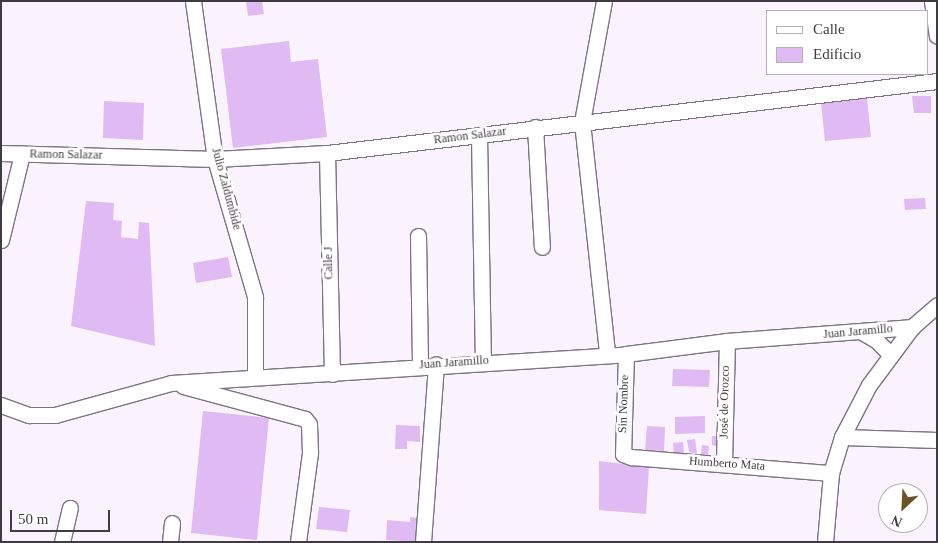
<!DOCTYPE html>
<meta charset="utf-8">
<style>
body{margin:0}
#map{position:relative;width:938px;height:543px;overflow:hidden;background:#faf3fd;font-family:"Times New Roman",serif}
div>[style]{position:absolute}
.building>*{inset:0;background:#e0baf3}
.roads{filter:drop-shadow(1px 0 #7d7383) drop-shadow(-1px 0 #7d7383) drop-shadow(0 1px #7d7383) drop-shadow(0 -1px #7d7383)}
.minor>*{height:15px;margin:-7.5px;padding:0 7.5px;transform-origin:7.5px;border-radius:7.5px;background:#fff}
span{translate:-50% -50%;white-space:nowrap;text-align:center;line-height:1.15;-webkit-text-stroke:5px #fff;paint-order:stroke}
.street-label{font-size:12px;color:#403b42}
.frame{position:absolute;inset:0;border:2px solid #403b42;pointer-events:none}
.legend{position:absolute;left:766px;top:10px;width:162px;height:65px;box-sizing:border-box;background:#fff;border:1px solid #b3b1b3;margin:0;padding:6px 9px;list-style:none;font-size:15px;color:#403b42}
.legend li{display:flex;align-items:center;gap:10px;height:25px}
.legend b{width:25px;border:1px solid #b3b1b3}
.north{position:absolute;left:878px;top:483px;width:50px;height:50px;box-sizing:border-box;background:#fff;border:1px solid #b3b1b3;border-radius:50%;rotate:205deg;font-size:14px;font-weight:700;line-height:20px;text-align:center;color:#403b42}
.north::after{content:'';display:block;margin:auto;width:18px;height:22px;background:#6c5224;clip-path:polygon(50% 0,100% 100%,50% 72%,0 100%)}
.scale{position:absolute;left:10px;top:510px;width:100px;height:22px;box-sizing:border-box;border:2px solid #403b42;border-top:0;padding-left:6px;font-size:15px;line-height:18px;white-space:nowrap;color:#403b42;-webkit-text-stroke:4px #fff;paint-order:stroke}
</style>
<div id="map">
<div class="building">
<i style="clip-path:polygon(246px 1px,262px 1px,264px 14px,248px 16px)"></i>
<i style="clip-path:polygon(289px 41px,291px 62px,318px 59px,327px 137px,233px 148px,221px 49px)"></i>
<i style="clip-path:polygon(912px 96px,931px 96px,931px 113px,914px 113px)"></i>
<i style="clip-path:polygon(867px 98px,871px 137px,825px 141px,821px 103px)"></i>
<i style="clip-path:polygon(104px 101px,144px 103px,143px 140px,103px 138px)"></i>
<i style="clip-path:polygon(925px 198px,926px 209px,905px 210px,904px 199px)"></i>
<i style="clip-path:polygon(86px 201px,114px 203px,113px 220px,122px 221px,121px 237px,138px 239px,139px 222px,149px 223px,155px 346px,71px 326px)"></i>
<i style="clip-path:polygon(228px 257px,232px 277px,196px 283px,193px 263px)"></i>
<i style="clip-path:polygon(673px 369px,710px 370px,709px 387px,672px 386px)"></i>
<i style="clip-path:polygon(203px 411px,269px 418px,257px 540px,191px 533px)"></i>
<i style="clip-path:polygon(705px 416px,705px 433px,675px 434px,675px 417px)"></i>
<i style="clip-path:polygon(396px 425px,420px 426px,420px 442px,407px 441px,407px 449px,395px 449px)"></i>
<i style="clip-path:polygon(647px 426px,665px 427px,664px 451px,645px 450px)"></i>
<i style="clip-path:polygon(712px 436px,717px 436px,716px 446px,712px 445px)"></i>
<i style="clip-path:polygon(695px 439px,697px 454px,689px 452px,687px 440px)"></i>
<i style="clip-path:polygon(683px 442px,684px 455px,674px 455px,673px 443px)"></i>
<i style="clip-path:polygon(702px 445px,709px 446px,708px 455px,701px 454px)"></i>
<i style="clip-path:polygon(599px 461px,649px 467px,646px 514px,599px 510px)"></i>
<i style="clip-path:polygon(319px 507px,350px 510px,347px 532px,316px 529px)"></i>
<i style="clip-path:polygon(410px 517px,419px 518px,420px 542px,386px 540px,387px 520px,410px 522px)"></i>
</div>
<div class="roads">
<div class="minor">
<i style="left:193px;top:1px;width:160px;rotate:82.1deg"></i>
<i style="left:215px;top:159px;width:144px;rotate:73.8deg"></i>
<i style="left:255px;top:297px;width:78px;rotate:90deg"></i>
<i style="left:604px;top:1px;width:123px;rotate:100.3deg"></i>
<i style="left:582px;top:122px;width:233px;rotate:83.8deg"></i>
<i style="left:932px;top:1px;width:35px;rotate:82deg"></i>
<i style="left:535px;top:127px;width:120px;rotate:86.7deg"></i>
<i style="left:479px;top:136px;width:225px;rotate:89deg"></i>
<i style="left:1px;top:153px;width:214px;rotate:1.6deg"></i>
<i style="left:215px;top:159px;width:112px;rotate:-3.1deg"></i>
<i style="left:327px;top:153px;width:614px;rotate:-6.73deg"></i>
<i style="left:327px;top:153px;width:221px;rotate:88.7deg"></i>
<i style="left:418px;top:236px;width:129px;rotate:89.1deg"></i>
<i style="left:1px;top:240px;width:89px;rotate:-76.3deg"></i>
<i style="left:862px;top:332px;width:16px;rotate:30deg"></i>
<i style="left:876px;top:340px;width:21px;rotate:45deg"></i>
<i style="left:626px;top:354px;width:100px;rotate:91.7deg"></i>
<i style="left:623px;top:454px;width:9px;rotate:21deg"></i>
<i style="left:631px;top:457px;width:201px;rotate:4.6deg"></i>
<i style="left:183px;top:386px;width:126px;rotate:15.1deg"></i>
<i style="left:305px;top:419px;width:6px;rotate:51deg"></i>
<i style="left:309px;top:424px;width:29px;rotate:88deg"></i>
<i style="left:310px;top:453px;width:90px;rotate:97.7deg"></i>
<i style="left:1px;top:405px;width:30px;rotate:20deg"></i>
<i style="left:29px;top:415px;width:26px"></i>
<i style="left:55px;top:415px;width:120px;rotate:-15.4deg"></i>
<i style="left:171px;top:383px;width:456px;rotate:-3.6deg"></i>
<i style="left:626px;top:354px;width:102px;rotate:-7.3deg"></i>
<i style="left:727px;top:341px;width:186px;rotate:-4.3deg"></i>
<i style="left:842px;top:437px;width:95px;rotate:1.8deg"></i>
<i style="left:724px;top:463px;width:122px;rotate:-88.6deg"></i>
<i style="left:62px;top:542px;width:35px;rotate:-77deg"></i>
<i style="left:170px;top:542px;width:19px;rotate:-84deg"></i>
<i style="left:423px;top:542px;width:178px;rotate:-85.8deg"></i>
<i style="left:825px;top:542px;width:69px;rotate:-85deg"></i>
<i style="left:831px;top:473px;width:38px;rotate:-73deg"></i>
<i style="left:842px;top:437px;width:59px;rotate:-62.6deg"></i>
<i style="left:869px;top:385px;width:72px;rotate:-53.4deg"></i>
<i style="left:912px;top:327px;width:33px;rotate:-41deg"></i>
</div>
</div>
<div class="street-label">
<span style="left:470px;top:136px;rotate:-7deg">Ramon Salazar</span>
<span style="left:66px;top:155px;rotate:1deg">Ramon Salazar</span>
<span style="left:226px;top:189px;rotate:75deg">Julio Zaldumbide</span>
<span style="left:329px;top:263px;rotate:-91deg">Calle J</span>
<span style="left:858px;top:332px;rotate:-5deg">Juan Jaramillo</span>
<span style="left:454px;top:363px;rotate:-4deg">Juan Jaramillo</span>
<span style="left:725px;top:402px;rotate:-89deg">José de Orozco</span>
<span style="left:624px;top:404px;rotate:-88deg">Sin Nombre</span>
<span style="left:727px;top:464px;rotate:4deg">Humberto Mata</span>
</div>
<div class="frame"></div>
<ul class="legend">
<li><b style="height:6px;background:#fff"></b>Calle</li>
<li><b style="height:14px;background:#e0baf3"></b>Edificio</li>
</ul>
<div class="north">N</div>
<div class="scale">50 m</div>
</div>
